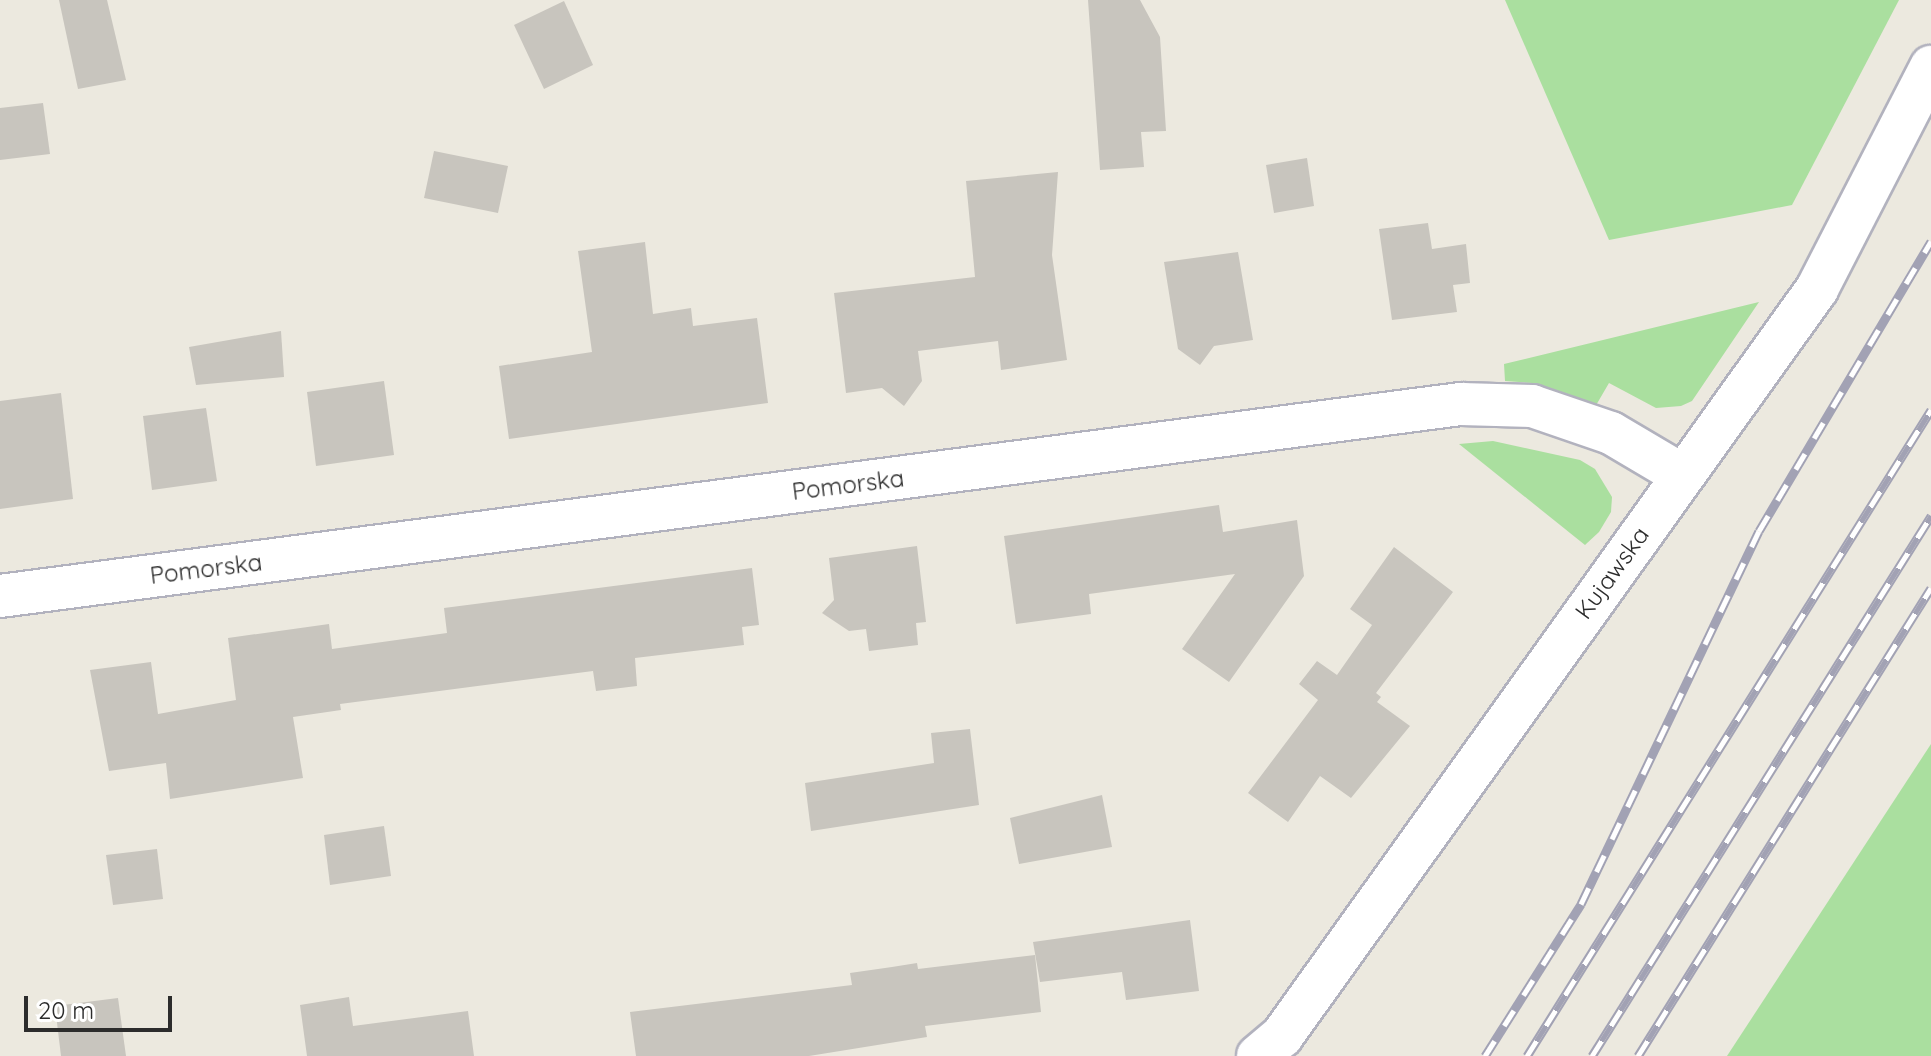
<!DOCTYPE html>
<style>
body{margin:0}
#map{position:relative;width:1931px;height:1056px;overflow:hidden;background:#ece9df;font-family:Quicksand,sans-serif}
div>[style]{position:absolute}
.green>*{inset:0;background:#aadf9f}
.building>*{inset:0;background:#c8c5be}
.roads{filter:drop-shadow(2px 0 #b2b2be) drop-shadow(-2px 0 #b2b2be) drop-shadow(0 2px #b2b2be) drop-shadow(0 -2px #b2b2be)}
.street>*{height:42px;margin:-21px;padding:0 21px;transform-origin:21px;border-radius:21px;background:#fff}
.rail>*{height:9px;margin-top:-4.5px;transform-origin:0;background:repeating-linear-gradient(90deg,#fff 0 18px,#a2a2b4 0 36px);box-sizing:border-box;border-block:2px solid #a2a2b4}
span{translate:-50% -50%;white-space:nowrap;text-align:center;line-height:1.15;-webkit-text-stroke:8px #fff;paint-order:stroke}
.street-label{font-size:24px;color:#2c2c2c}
.scale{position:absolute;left:24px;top:996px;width:148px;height:36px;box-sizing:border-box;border:4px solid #2c2c2c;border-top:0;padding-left:10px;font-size:24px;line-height:28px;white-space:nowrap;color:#2c2c2c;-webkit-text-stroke:6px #fff;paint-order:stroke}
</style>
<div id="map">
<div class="green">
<i style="clip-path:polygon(1505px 0,1899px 0,1792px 205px,1609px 240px)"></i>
<i style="clip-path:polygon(1759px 302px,1692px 401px,1681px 406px,1656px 408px,1609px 383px,1595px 407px,1532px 383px,1505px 381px,1504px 364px)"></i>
<i style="clip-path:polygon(1493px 441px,1580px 460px,1595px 469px,1612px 497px,1611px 512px,1599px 532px,1585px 545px,1459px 444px)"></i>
<i style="clip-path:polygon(1931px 744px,1931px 1056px,1727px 1056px)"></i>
</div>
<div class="building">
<i style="clip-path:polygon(59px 0,107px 0,126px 80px,78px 89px)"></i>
<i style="clip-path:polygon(1088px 0,1140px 0,1160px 37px,1166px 131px,1141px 132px,1144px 167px,1100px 170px)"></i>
<i style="clip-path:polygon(564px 1px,593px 65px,544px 89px,514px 25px)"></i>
<i style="clip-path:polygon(43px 103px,50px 154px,0 160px,0 108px)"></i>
<i style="clip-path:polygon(434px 151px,508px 166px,498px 213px,424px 198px)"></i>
<i style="clip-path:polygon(1307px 158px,1314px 206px,1274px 213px,1266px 165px)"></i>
<i style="clip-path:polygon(1058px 172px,1052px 255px,1067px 360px,1001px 370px,998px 341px,918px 351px,922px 381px,904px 406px,882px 388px,846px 393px,834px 293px,975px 277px,966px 181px)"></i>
<i style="clip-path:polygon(1428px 223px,1432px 249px,1466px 244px,1470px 283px,1453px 285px,1457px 312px,1392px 320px,1379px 229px)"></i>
<i style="clip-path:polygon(645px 242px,653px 314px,691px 308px,693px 326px,757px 318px,768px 403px,509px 439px,499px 366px,592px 352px,578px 251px)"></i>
<i style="clip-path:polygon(1238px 252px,1253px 340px,1214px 346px,1200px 365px,1178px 349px,1164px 262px)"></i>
<i style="clip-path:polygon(281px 331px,284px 377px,196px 385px,189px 347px)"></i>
<i style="clip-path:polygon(384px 381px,394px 455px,316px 466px,307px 392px)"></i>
<i style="clip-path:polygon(61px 393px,73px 499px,0 509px,0 401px)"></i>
<i style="clip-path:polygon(206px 408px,217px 481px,152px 490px,143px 416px)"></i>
<i style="clip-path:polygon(1219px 505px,1223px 532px,1297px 520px,1304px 576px,1229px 682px,1182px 649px,1235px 574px,1089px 594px,1091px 614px,1016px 624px,1004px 536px)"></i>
<i style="clip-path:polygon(917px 546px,926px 622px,916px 623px,918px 645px,869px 651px,866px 629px,849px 631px,822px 613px,834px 600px,829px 558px)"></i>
<i style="clip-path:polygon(1394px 547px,1453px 592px,1376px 693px,1381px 697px,1377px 702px,1410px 726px,1351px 798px,1320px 776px,1288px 822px,1248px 793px,1318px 700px,1299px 684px,1317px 661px,1337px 675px,1372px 625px,1350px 609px)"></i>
<i style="clip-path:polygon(752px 568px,759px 625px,742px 627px,744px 645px,635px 658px,637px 686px,596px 691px,593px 671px,340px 704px,341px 710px,293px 717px,303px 778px,170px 799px,166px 763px,109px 771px,90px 670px,151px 662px,158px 714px,236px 700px,228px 638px,329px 624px,332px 649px,447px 633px,444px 608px)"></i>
<i style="clip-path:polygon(970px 729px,979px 805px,811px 831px,805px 783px,934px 763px,931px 733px)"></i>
<i style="clip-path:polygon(1102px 795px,1112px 847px,1019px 864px,1010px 818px)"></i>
<i style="clip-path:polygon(384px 826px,391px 876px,330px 885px,324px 835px)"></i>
<i style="clip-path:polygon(157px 849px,163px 899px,113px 905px,106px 855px)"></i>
<i style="clip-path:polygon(1190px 920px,1199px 991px,1126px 1000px,1122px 972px,1040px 982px,1033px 942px)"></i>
<i style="clip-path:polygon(1035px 955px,1041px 1012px,925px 1026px,927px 1037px,809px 1056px,636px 1056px,630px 1012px,852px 985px,850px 973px,892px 967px,917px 963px,918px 969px)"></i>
<i style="clip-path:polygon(349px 997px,353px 1026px,468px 1011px,474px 1056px,307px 1056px,300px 1005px)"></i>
<i style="clip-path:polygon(118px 998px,126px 1056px,61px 1056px,55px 1006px)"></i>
</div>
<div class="roads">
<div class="street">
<i style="left:0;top:596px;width:1474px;rotate:-7.49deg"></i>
<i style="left:1461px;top:404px;width:71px;rotate:1.6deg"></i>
<i style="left:1532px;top:406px;width:83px;rotate:18.9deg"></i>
<i style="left:1611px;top:433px;width:82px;rotate:30.6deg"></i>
<i style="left:1258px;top:1056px;width:31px;rotate:-40deg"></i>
<i style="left:1282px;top:1036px;width:919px;rotate:-54.39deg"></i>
<i style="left:1817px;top:289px;width:250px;rotate:-62.8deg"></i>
</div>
</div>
<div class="rail">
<i style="left:1485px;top:1056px;width:180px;rotate:-57.7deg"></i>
<i style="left:1581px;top:904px;width:413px;rotate:-64.5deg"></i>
<i style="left:1759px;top:531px;width:337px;rotate:-59.3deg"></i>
<i style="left:1527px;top:1056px;width:762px;rotate:-57.98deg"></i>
<i style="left:1592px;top:1056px;width:638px;rotate:-57.88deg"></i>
<i style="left:1638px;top:1056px;width:552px;rotate:-57.95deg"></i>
</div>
<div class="street-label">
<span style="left:848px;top:485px;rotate:-7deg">Pomorska</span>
<span style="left:206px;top:569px;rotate:-7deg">Pomorska</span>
<span style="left:1612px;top:573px;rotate:-54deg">Kujawska</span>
</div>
<div class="scale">20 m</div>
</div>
